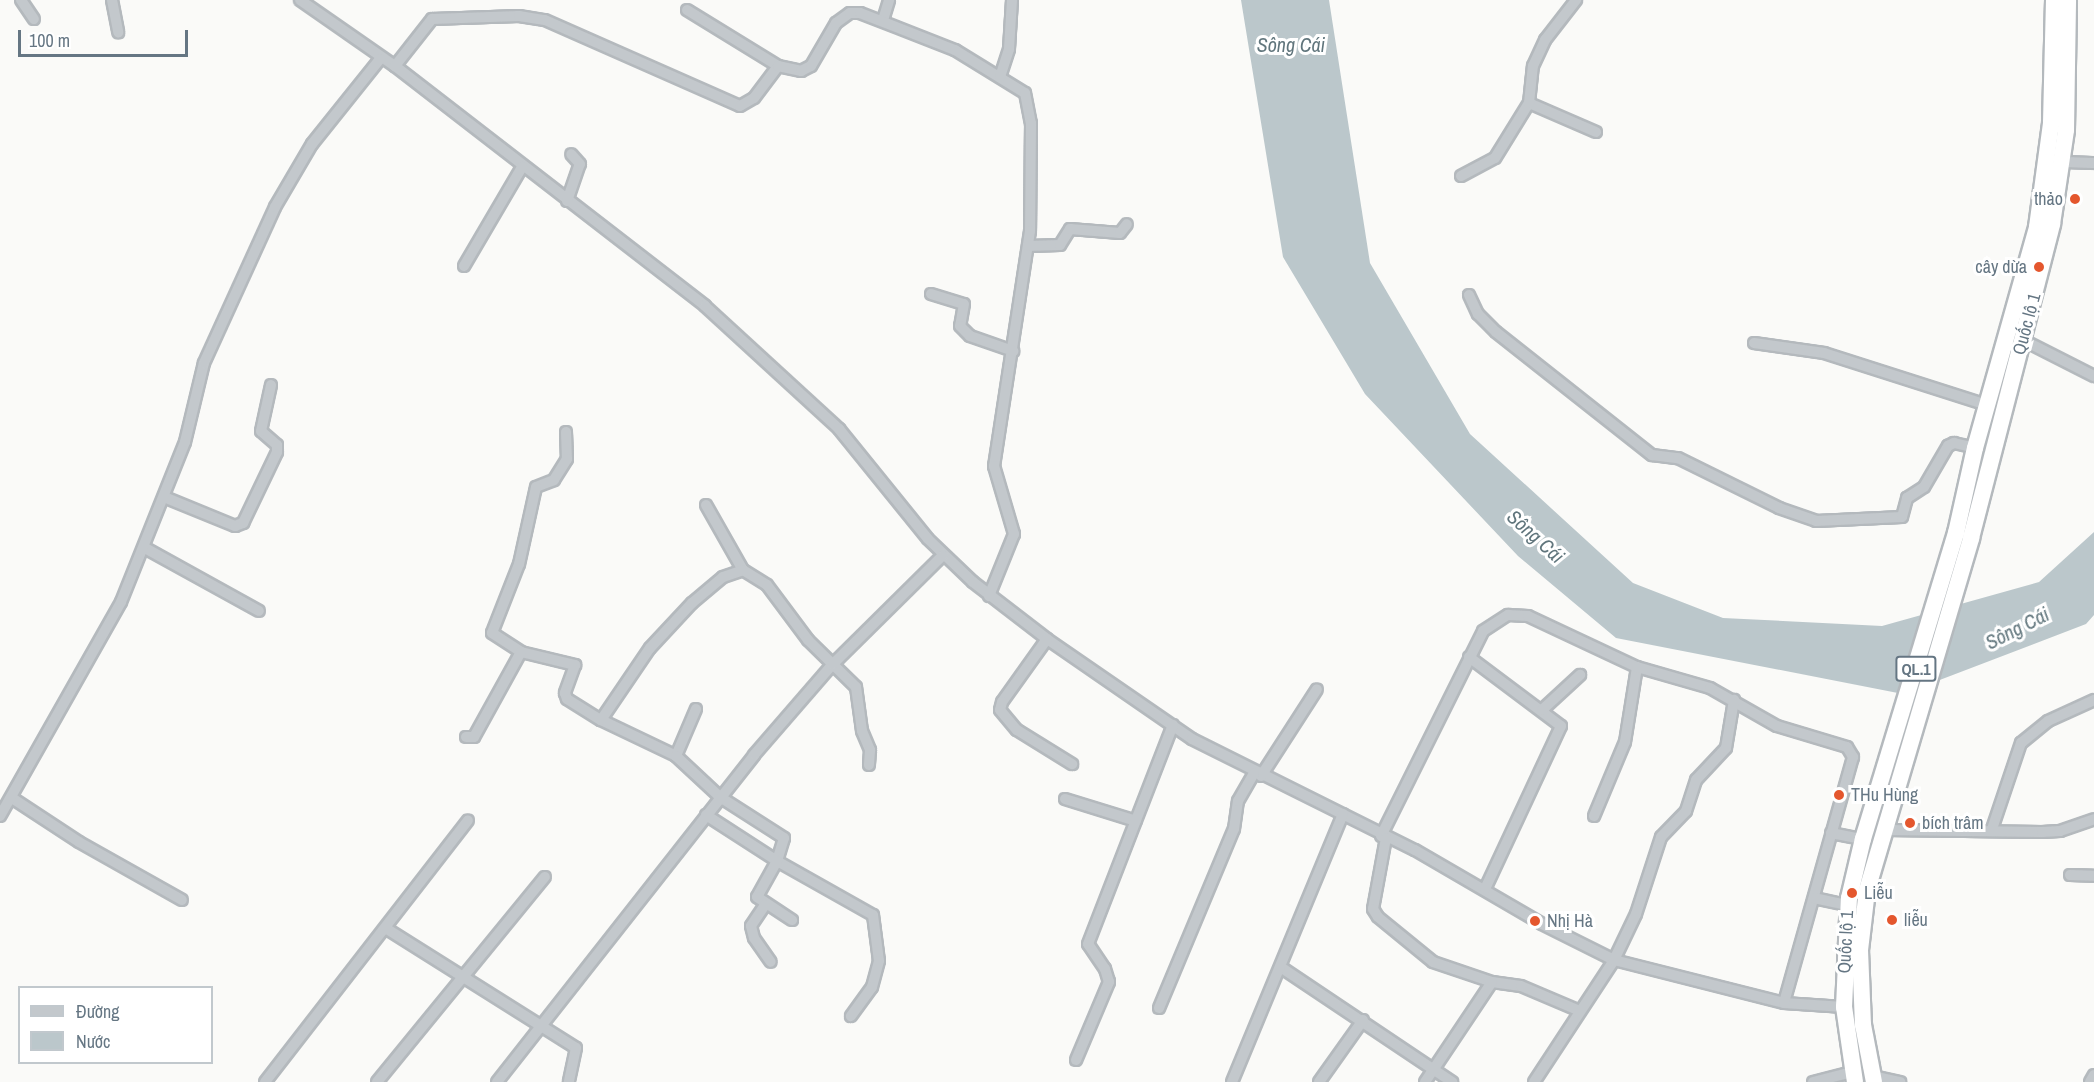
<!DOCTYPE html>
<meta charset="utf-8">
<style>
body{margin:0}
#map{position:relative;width:2094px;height:1082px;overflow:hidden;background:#fafaf8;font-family:"Archivo Narrow",sans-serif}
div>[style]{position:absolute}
.water>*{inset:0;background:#bbc7cb}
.roads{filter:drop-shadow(2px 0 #b4b9bd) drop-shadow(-2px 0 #b4b9bd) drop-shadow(0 2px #b4b9bd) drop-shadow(0 -2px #b4b9bd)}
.minor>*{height:10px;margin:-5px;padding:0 5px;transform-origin:5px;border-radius:5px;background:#c3c8cc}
.highway>*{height:16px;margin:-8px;padding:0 8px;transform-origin:8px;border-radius:8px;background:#fff}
.dots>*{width:16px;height:16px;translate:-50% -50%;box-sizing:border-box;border:3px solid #fff;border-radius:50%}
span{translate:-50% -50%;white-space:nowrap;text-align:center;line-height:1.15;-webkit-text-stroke:6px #fff;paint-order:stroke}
.shield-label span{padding:2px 4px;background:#fff;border:2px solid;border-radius:4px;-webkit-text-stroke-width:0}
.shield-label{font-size:16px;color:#657683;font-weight:700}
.poi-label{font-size:18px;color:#657683}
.right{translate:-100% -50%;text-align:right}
.left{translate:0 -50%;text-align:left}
.street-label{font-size:18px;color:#657683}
.water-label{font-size:20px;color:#60757c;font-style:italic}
.legend{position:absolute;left:18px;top:986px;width:195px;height:78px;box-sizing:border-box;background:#fff;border:2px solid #c1c8cd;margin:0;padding:8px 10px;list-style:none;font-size:18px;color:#657683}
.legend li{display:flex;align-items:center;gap:12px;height:30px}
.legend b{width:30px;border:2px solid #c1c8cd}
.scale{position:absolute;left:18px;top:30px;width:170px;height:27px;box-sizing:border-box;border:3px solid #657683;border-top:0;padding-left:8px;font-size:18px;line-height:21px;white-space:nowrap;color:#657683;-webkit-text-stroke:4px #fff;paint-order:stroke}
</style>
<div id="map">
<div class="water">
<i style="clip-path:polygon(1241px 0,1329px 0,1370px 263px,1470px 434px,1633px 583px,1723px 618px,1882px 626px,2039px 582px,2094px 532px,2094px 615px,2086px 624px,1903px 694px,1616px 638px,1518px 556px,1365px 394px,1283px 257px)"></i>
</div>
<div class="roads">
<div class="minor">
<i style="left:21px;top:0;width:23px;rotate:56deg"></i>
<i style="left:112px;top:0;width:33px;rotate:79deg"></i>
<i style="left:300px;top:0;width:116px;rotate:34.8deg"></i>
<i style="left:395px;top:66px;width:392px;rotate:37.7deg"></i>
<i style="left:705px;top:306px;width:182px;rotate:42.5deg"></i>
<i style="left:839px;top:429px;width:141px;rotate:51deg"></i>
<i style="left:928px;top:539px;width:62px;rotate:43.7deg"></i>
<i style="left:973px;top:582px;width:93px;rotate:37.6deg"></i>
<i style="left:1047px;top:639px;width:176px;rotate:34.6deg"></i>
<i style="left:1192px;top:739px;width:249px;rotate:26.5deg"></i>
<i style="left:1415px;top:850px;width:147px;rotate:30.2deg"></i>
<i style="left:1542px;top:924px;width:80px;rotate:26.6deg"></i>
<i style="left:1614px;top:960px;width:175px;rotate:14.2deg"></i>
<i style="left:1784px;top:1003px;width:60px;rotate:3.8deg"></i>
<i style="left:687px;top:10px;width:107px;rotate:31.6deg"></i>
<i style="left:883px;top:20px;width:21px;rotate:-73deg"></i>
<i style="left:395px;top:66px;width:60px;rotate:-51.8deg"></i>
<i style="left:432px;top:19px;width:87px;rotate:-2deg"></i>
<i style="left:519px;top:16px;width:26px;rotate:9deg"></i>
<i style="left:545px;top:20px;width:213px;rotate:23.8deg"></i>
<i style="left:740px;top:106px;width:16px;rotate:-30deg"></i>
<i style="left:754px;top:98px;width:40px;rotate:-53deg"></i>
<i style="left:778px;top:66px;width:24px;rotate:12deg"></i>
<i style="left:801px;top:71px;width:11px;rotate:-27deg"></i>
<i style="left:811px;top:66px;width:50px;rotate:-59.8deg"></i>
<i style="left:836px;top:23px;width:17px;rotate:-36deg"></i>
<i style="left:850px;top:13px;width:10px"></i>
<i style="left:860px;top:13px;width:102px;rotate:21.3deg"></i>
<i style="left:955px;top:50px;width:82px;rotate:31.6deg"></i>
<i style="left:1025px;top:93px;width:31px;rotate:79deg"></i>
<i style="left:1031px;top:123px;width:108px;rotate:90.5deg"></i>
<i style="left:1030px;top:231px;width:238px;rotate:98.7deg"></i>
<i style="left:994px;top:466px;width:71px;rotate:73.6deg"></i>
<i style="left:1014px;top:534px;width:67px;rotate:112deg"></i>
<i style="left:1000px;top:77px;width:29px;rotate:-72deg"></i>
<i style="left:1009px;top:49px;width:49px;rotate:-86.5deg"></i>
<i style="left:1529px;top:103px;width:73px;rotate:23.4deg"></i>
<i style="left:2063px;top:162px;width:31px;rotate:2deg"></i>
<i style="left:1461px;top:176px;width:38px;rotate:-28deg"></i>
<i style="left:1495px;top:158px;width:65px;rotate:-58.3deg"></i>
<i style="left:1529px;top:103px;width:37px;rotate:-84deg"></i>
<i style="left:1533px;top:66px;width:29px;rotate:-65deg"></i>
<i style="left:1545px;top:40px;width:51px;rotate:-52.2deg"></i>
<i style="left:567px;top:201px;width:39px;rotate:-71deg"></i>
<i style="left:580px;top:164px;width:13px;rotate:-132deg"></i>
<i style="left:1028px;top:246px;width:32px;rotate:-2deg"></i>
<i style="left:1060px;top:245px;width:19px;rotate:-58deg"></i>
<i style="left:1070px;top:229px;width:50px;rotate:4.6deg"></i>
<i style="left:1120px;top:233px;width:11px;rotate:-52deg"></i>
<i style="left:464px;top:266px;width:115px;rotate:-59.6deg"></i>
<i style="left:931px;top:294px;width:34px;rotate:17deg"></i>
<i style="left:964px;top:304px;width:22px;rotate:100deg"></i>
<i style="left:960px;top:326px;width:14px;rotate:45deg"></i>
<i style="left:970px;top:336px;width:46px;rotate:19.2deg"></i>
<i style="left:1469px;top:295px;width:21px;rotate:65deg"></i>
<i style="left:1478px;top:314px;width:25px;rotate:45deg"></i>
<i style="left:1496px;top:332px;width:199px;rotate:38.3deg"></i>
<i style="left:1652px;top:455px;width:26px;rotate:7deg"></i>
<i style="left:1678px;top:458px;width:113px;rotate:26.3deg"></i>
<i style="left:1779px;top:508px;width:39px;rotate:19deg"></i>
<i style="left:1816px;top:521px;width:86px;rotate:-2.7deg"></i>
<i style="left:1902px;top:517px;width:20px;rotate:-75deg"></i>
<i style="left:1907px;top:498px;width:20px;rotate:-33deg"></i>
<i style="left:1924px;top:487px;width:48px;rotate:-59.7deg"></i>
<i style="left:1948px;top:446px;width:7px;rotate:-27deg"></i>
<i style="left:1954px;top:443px;width:22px;rotate:13deg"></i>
<i style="left:2023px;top:340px;width:80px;rotate:26.9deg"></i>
<i style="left:1754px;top:343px;width:71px;rotate:8.1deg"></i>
<i style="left:1824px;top:353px;width:171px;rotate:17.7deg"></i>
<i style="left:566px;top:432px;width:27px;rotate:88deg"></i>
<i style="left:567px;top:459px;width:25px;rotate:122deg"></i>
<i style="left:554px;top:480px;width:19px;rotate:159deg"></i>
<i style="left:536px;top:487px;width:79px;rotate:102.4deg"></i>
<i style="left:519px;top:564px;width:74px;rotate:111.4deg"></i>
<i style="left:492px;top:633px;width:35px;rotate:33deg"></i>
<i style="left:521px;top:652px;width:56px;rotate:13.5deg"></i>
<i style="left:575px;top:665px;width:30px;rotate:110deg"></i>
<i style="left:565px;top:693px;width:6px;rotate:72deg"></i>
<i style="left:567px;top:699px;width:40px;rotate:32deg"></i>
<i style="left:601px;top:720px;width:83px;rotate:25.6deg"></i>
<i style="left:164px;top:497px;width:77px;rotate:22.2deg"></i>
<i style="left:235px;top:526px;width:9px;rotate:-21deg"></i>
<i style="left:243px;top:523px;width:79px;rotate:-64.4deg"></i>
<i style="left:277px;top:452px;width:7px;rotate:-90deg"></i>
<i style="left:277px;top:445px;width:21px;rotate:-139deg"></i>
<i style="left:261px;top:431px;width:47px;rotate:-77.7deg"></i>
<i style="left:706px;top:505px;width:75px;rotate:60.4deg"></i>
<i style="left:145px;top:548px;width:130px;rotate:28.9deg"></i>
<i style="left:1047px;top:639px;width:77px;rotate:125.5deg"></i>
<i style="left:1002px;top:702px;width:8px;rotate:104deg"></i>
<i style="left:1000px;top:710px;width:26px;rotate:50deg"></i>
<i style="left:1017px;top:730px;width:65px;rotate:31.7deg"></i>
<i style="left:1469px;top:657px;width:115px;rotate:36.9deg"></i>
<i style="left:1561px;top:726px;width:180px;rotate:115deg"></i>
<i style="left:696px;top:709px;width:51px;rotate:113.1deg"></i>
<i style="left:676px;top:756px;width:60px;rotate:43deg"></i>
<i style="left:720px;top:797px;width:76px;rotate:32.6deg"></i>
<i style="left:784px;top:838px;width:24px;rotate:107deg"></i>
<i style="left:777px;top:861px;width:110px;rotate:29.4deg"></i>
<i style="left:873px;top:915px;width:46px;rotate:82.6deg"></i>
<i style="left:879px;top:961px;width:27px;rotate:105deg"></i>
<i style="left:872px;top:987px;width:36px;rotate:126deg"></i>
<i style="left:1542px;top:710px;width:52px;rotate:-42.6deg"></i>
<i style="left:601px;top:720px;width:87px;rotate:-55.8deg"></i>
<i style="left:650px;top:648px;width:62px;rotate:-47deg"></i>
<i style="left:692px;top:603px;width:40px;rotate:-40deg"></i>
<i style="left:723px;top:577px;width:21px;rotate:-19deg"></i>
<i style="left:743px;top:570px;width:28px;rotate:32deg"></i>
<i style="left:767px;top:585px;width:69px;rotate:53.3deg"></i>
<i style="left:808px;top:640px;width:67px;rotate:44.4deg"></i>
<i style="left:856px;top:687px;width:44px;rotate:82.2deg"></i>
<i style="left:862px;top:731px;width:21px;rotate:67deg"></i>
<i style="left:870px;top:750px;width:15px;rotate:94deg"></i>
<i style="left:466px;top:737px;width:8px"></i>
<i style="left:474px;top:737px;width:97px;rotate:-61.1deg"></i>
<i style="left:1261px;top:776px;width:103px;rotate:-57.2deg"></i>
<i style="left:12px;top:798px;width:80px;rotate:33.3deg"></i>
<i style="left:79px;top:842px;width:118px;rotate:29.4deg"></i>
<i style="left:1065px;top:799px;width:74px;rotate:17.2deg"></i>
<i style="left:706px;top:815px;width:85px;rotate:32.9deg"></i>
<i style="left:777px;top:861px;width:41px;rotate:119.1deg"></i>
<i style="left:757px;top:897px;width:42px;rotate:33.3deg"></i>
<i style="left:0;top:816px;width:246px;rotate:-60.5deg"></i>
<i style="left:121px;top:602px;width:172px;rotate:-68.2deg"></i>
<i style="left:185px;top:442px;width:81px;rotate:-76.5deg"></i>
<i style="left:204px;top:363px;width:171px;rotate:-65.5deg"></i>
<i style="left:275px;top:207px;width:73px;rotate:-59.6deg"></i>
<i style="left:312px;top:144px;width:109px;rotate:-51.3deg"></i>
<i style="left:1594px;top:816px;width:80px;rotate:-67.3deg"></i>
<i style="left:1625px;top:742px;width:76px;rotate:-80.9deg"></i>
<i style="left:1992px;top:829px;width:91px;rotate:-71.4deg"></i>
<i style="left:2021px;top:743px;width:35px;rotate:-39deg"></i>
<i style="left:2048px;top:721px;width:51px;rotate:-24.5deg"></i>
<i style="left:1886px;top:830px;width:156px;rotate:0.7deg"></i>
<i style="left:2042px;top:832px;width:18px;rotate:-3deg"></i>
<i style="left:2060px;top:831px;width:36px;rotate:-19deg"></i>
<i style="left:1831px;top:833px;width:33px;rotate:11deg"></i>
<i style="left:1381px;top:836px;width:229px;rotate:-63.5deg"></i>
<i style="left:1483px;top:631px;width:30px;rotate:-33deg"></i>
<i style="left:1508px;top:615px;width:20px;rotate:3deg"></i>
<i style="left:1528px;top:616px;width:120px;rotate:25.1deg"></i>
<i style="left:1637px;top:667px;width:76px;rotate:16deg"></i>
<i style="left:1710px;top:688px;width:77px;rotate:29.6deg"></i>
<i style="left:1777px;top:726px;width:73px;rotate:16.7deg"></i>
<i style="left:1847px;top:747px;width:12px;rotate:59deg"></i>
<i style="left:1853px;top:757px;width:255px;rotate:105.7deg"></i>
<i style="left:1386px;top:838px;width:72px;rotate:100.4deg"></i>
<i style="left:1373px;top:909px;width:9px;rotate:58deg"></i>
<i style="left:1378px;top:917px;width:71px;rotate:39.3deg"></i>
<i style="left:1433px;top:962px;width:62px;rotate:18.7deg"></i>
<i style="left:1492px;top:982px;width:29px;rotate:8deg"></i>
<i style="left:1521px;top:986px;width:64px;rotate:23deg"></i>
<i style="left:2070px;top:875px;width:24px;rotate:2deg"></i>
<i style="left:1814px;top:898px;width:35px;rotate:12deg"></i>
<i style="left:765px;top:905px;width:25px;rotate:124deg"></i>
<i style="left:751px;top:926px;width:12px;rotate:76deg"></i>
<i style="left:754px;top:938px;width:29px;rotate:55deg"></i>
<i style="left:387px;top:929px;width:223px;rotate:32.2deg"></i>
<i style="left:576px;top:1048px;width:35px;rotate:102deg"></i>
<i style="left:1282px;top:968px;width:205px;rotate:33.8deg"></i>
<i style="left:1159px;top:1008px;width:194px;rotate:-67.3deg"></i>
<i style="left:1234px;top:829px;width:28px;rotate:-82deg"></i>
<i style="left:1238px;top:801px;width:32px;rotate:-60deg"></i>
<i style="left:1076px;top:1060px;width:85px;rotate:-67.1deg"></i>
<i style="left:1109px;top:982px;width:14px;rotate:-107deg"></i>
<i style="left:1105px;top:969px;width:30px;rotate:-124deg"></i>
<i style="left:1088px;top:944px;width:235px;rotate:-68.8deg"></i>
<i style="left:1872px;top:1076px;width:29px;rotate:12deg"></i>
<i style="left:265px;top:1082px;width:331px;rotate:-52.2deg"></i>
<i style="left:377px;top:1082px;width:265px;rotate:-50.7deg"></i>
<i style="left:497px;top:1082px;width:416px;rotate:-51.8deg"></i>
<i style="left:754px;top:755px;width:119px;rotate:-49.1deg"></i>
<i style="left:832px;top:665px;width:156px;rotate:-44.7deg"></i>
<i style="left:1232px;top:1082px;width:290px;rotate:-67.5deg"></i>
<i style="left:1319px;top:1082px;width:76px;rotate:-54.6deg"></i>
<i style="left:1425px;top:1082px;width:120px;rotate:-56.2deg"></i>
<i style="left:1534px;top:1082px;width:146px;rotate:-56.7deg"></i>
<i style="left:1614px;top:960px;width:51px;rotate:-64.4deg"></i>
<i style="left:1636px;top:914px;width:81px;rotate:-72deg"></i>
<i style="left:1661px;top:837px;width:36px;rotate:-46deg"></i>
<i style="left:1686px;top:811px;width:33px;rotate:-72deg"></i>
<i style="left:1696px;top:780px;width:44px;rotate:-46.8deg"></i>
<i style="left:1726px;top:748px;width:49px;rotate:-80.5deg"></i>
<i style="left:1813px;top:1082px;width:40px;rotate:-14.4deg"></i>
<i style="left:2090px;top:1082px;width:8px;rotate:-60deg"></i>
</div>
<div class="highway">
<i style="left:1855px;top:1082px;width:76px;rotate:-98.3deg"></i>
<i style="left:1844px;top:1007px;width:109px;rotate:-87.4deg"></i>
<i style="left:1849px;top:898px;width:61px;rotate:-76.7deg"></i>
<i style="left:1863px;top:839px;width:320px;rotate:-73.1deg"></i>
<i style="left:1956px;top:533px;width:87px;rotate:-77.4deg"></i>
<i style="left:1975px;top:448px;width:230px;rotate:-74.3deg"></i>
<i style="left:2037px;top:227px;width:105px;rotate:-82.3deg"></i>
<i style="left:2051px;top:123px;width:123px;rotate:-88.6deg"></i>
<i style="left:1874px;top:1082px;width:58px;rotate:-100.9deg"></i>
<i style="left:1863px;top:1025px;width:75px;rotate:-92.3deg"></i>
<i style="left:1860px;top:950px;width:60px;rotate:-83.3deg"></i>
<i style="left:1867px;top:890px;width:367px;rotate:-73.5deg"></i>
<i style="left:1971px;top:538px;width:324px;rotate:-75.5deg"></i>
<i style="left:2052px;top:224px;width:95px;rotate:-81.5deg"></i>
<i style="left:2066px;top:130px;width:130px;rotate:-89.1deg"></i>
</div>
</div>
<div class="dots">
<i style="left:2075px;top:199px;background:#e4572e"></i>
<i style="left:2039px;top:267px;background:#e4572e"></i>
<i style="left:1839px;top:795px;background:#e4572e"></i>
<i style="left:1910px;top:823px;background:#e4572e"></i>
<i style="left:1852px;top:893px;background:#e4572e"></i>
<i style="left:1892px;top:920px;background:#e4572e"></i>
<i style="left:1535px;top:921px;background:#e4572e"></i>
</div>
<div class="shield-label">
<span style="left:1916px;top:669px">QL.1</span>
</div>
<div class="poi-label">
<span class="right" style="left:2063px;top:199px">thảo</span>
<span class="right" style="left:2027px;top:267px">cây dừa</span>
<span class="left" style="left:1851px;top:795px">THu Hùng</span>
<span class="left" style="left:1922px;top:823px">bích trâm</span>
<span class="left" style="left:1864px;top:893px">Liễu</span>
<span class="left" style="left:1904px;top:920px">liễu</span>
<span class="left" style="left:1547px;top:921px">Nhị Hà</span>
</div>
<div class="street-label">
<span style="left:2027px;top:324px;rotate:-75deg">Quốc lộ 1</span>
<span style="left:1846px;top:942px;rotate:-87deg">Quốc lộ 1</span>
</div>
<div class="water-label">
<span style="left:1291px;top:44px">Sông Cái</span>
<span style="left:1536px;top:536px;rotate:42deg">Sông Cái</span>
<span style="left:2017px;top:628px;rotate:-27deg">Sông Cái</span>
</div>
<ul class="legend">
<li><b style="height:8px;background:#c3c8cc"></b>Đường</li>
<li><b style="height:16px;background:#bbc7cb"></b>Nước</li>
</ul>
<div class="scale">100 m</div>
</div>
